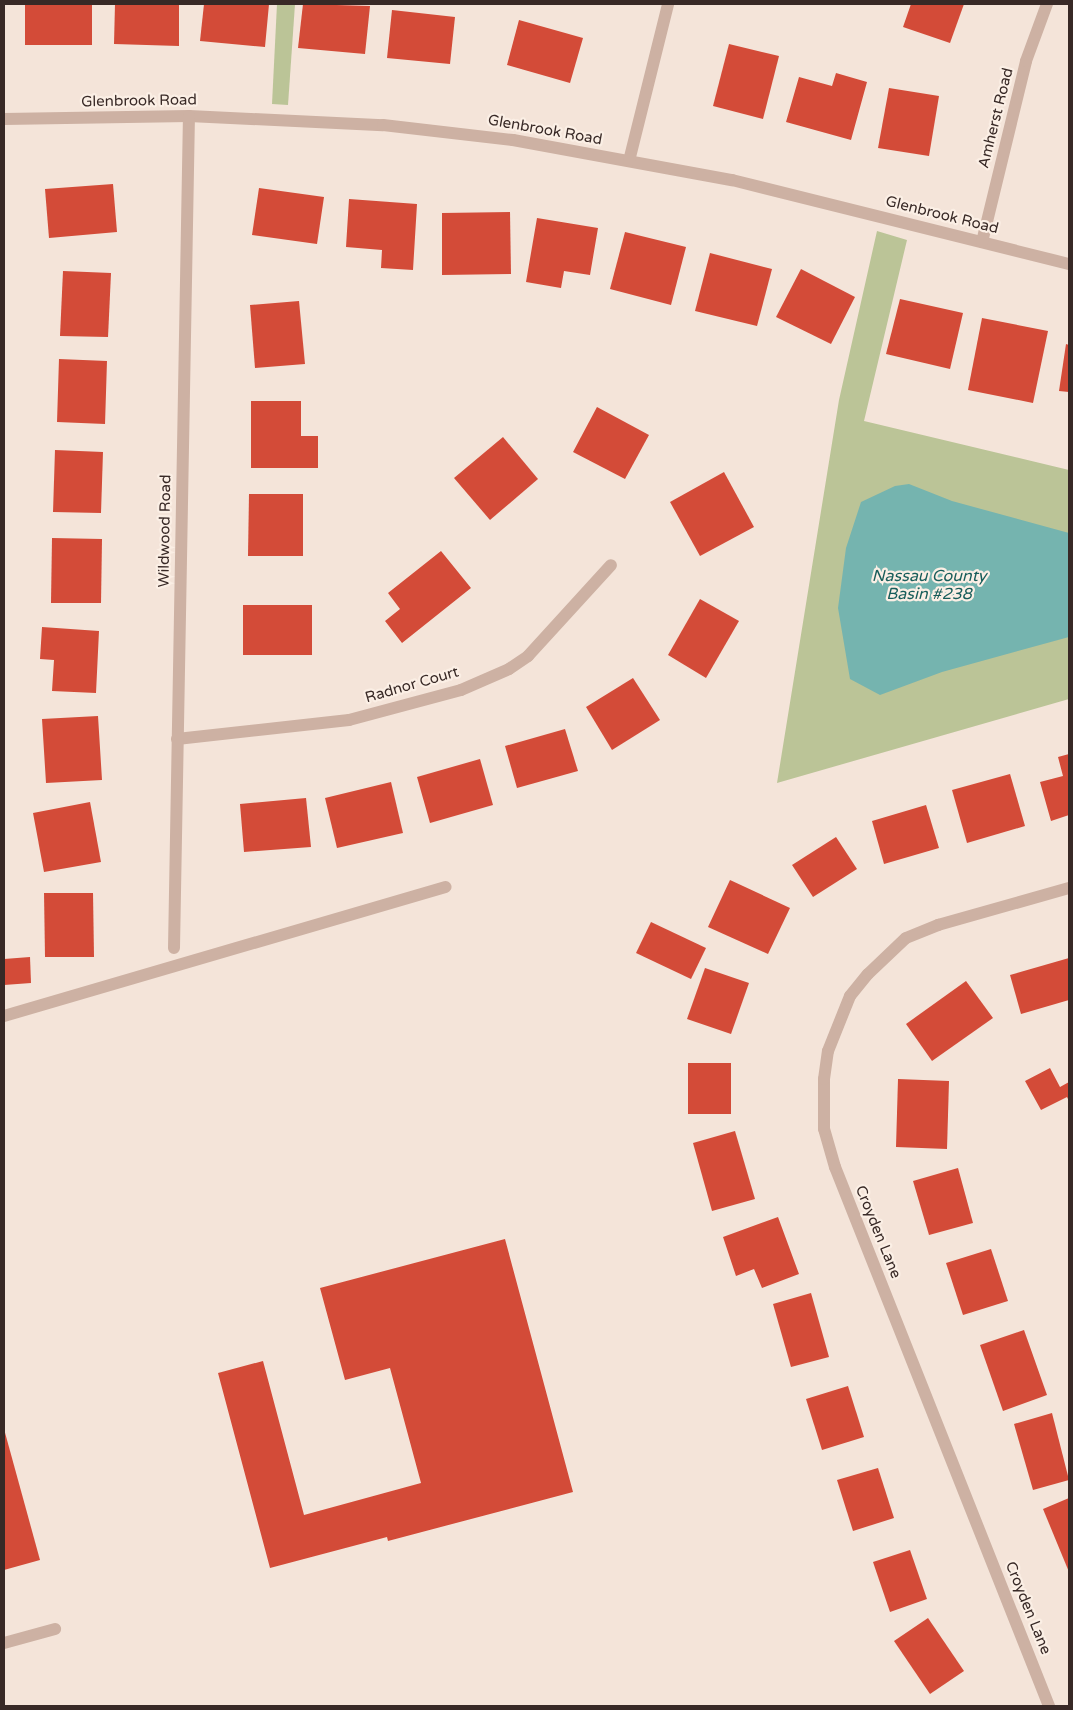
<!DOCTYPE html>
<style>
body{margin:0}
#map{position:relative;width:1073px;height:1710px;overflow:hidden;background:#f4e4d9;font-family:"Varela Round",sans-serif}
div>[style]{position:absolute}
.green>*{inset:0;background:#bbc497}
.water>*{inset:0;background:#75b4af}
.building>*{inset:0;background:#d34b38}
.lane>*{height:12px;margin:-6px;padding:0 6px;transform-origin:6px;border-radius:6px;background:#cdb1a3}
.street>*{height:12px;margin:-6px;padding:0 6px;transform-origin:6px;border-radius:6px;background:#cdb1a3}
span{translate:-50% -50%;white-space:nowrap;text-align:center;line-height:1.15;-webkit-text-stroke:4.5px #fbefe5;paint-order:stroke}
.street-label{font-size:15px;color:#382926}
.water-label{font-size:16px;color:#175d5a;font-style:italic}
.frame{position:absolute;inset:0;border:5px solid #382926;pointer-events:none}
</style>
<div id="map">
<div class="green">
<i style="clip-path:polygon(277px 4px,295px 4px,288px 105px,272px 104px)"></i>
<i style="clip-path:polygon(877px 231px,907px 240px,864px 421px,1069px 470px,1069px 699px,777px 783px,839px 400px)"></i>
</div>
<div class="water">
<i style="clip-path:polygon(909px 484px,952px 501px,1069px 533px,1069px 637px,942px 672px,880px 695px,850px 679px,838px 608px,846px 548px,861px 502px,895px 486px)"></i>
</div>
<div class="building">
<i style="clip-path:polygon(25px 4px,92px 4px,92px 45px,25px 45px)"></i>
<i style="clip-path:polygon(115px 4px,179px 4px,179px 46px,114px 44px)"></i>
<i style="clip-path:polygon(204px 4px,269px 4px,265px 47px,200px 41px)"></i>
<i style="clip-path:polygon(303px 4px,370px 6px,365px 54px,298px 48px)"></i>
<i style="clip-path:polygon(911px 4px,964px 4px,950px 43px,903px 27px)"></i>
<i style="clip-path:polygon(392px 10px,455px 17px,450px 64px,387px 58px)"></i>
<i style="clip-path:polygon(519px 20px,583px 38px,570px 83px,507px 65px)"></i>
<i style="clip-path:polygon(729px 44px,779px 56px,763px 119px,713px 106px)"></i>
<i style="clip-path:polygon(836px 73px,867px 82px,851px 140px,786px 122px,799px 77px,832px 86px)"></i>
<i style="clip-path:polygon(889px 88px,939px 96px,929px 156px,878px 148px)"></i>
<i style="clip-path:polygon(113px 184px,117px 232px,49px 238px,45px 189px)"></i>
<i style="clip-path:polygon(259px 188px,324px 197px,317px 244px,252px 235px)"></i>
<i style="clip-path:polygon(349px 199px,417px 204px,413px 270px,381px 268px,382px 250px,346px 247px)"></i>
<i style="clip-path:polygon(510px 212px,511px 274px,442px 275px,442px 213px)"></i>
<i style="clip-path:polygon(537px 218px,598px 228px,590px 275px,564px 271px,561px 288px,526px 282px)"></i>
<i style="clip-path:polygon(625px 232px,686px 247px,671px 305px,610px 289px)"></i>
<i style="clip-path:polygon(710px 253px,772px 269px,757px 326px,695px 311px)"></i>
<i style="clip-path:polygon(801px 269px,855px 297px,831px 344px,776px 317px)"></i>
<i style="clip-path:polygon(63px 271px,111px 273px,108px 337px,60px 336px)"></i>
<i style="clip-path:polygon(900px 299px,963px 313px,950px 369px,886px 354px)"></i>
<i style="clip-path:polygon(299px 301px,305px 364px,255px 368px,250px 305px)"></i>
<i style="clip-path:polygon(982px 318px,1048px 331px,1033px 403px,968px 390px)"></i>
<i style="clip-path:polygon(1066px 344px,1069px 345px,1069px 392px,1059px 391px)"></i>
<i style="clip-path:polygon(59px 359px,107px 361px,105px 424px,57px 422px)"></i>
<i style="clip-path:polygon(251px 401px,301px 401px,301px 436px,318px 436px,318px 468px,251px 468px)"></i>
<i style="clip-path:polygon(597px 407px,649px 435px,625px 479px,573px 452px)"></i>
<i style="clip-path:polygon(503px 437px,538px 479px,490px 520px,454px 478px)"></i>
<i style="clip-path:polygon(55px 450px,103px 452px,101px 513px,53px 512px)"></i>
<i style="clip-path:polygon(724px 472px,754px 527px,700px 556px,670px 502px)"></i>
<i style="clip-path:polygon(249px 494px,303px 494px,303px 556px,248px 556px)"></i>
<i style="clip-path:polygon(52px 538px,102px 539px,101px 603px,51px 603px)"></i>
<i style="clip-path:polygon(441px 551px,471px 588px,402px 643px,385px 621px,400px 609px,388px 593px)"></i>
<i style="clip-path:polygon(700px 599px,739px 621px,706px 678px,668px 655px)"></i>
<i style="clip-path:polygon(243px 605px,312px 605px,312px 655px,243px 655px)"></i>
<i style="clip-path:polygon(42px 627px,99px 631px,96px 693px,52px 691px,54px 660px,40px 659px)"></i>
<i style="clip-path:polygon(633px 678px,660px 720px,612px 750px,586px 707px)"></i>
<i style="clip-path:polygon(98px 716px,102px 780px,46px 783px,42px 719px)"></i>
<i style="clip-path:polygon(565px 729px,578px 771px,517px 788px,505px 746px)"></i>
<i style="clip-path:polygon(1069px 754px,1069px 815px,1051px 821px,1040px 782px,1063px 776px,1058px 757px)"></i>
<i style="clip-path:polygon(480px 759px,493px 805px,430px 823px,417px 777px)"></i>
<i style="clip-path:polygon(1010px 774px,1025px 826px,967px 843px,952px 790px)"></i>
<i style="clip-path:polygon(391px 782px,403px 833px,337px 848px,325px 798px)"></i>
<i style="clip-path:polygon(306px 798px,311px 847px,244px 852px,240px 804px)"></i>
<i style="clip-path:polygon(90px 802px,101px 862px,44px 872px,33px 813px)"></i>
<i style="clip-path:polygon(926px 805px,939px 848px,884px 864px,872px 821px)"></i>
<i style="clip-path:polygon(836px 837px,857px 869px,813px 897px,792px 865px)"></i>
<i style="clip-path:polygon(730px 880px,790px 908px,768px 954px,708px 927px)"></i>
<i style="clip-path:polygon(44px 893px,93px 893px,94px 957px,45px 957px)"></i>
<i style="clip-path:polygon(651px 922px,706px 948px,691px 979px,636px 953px)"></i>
<i style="clip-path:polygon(30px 957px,31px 983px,4px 985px,4px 959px)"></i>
<i style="clip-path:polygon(1069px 958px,1069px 1000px,1021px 1014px,1010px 975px)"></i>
<i style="clip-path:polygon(705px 968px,749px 983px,731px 1034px,687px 1019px)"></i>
<i style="clip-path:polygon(966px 981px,993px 1018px,932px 1061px,906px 1024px)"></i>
<i style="clip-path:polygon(688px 1063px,731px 1063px,731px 1114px,688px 1114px)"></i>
<i style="clip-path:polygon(1050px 1068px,1060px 1087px,1069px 1082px,1069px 1101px,1067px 1097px,1041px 1110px,1025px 1081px)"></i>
<i style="clip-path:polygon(898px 1079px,949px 1081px,947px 1149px,896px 1147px)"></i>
<i style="clip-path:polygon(735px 1131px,755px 1199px,712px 1211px,693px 1143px)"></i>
<i style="clip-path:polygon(958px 1168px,973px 1223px,929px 1235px,913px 1181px)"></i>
<i style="clip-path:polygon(778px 1217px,799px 1274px,762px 1288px,754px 1269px,736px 1276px,723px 1237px)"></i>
<i style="clip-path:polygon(505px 1239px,573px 1492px,388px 1541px,387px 1537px,270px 1568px,218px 1373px,263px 1361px,304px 1515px,421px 1483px,390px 1368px,345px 1380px,320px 1288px)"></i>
<i style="clip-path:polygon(991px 1249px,1008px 1301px,963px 1315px,946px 1263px)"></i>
<i style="clip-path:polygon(811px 1293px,829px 1357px,791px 1367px,773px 1304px)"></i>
<i style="clip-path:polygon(1024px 1330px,1047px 1395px,1003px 1411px,980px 1345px)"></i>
<i style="clip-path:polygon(848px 1386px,864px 1437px,822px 1450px,806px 1399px)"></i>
<i style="clip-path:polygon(1052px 1413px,1069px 1480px,1033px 1490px,1014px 1424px)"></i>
<i style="clip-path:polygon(4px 1429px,40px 1560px,4px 1570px)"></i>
<i style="clip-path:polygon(878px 1468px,894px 1518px,853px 1531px,837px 1480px)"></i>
<i style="clip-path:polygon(1069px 1498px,1069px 1572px,1043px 1509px)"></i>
<i style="clip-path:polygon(910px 1550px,927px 1599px,890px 1612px,873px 1562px)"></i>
<i style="clip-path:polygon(928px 1618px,964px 1671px,930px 1694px,894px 1641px)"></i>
</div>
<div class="lane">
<i style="left:4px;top:1016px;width:460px;rotate:-16.3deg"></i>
<i style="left:4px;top:1643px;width:53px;rotate:-15.4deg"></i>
</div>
<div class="street">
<i style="left:4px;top:119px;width:185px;rotate:-0.9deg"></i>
<i style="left:189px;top:116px;width:194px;rotate:2.7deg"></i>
<i style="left:383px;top:125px;width:131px;rotate:6.6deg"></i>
<i style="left:513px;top:140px;width:223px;rotate:10.4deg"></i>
<i style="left:732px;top:180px;width:347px;rotate:14deg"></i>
<i style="left:629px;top:161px;width:162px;rotate:-76deg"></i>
<i style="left:982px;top:242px;width:186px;rotate:-76.3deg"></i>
<i style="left:1026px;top:61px;width:61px;rotate:-69.8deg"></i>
<i style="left:177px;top:739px;width:173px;rotate:-6.3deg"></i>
<i style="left:349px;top:720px;width:116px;rotate:-15deg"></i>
<i style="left:461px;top:690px;width:52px;rotate:-23.6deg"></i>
<i style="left:509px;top:669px;width:23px;rotate:-34deg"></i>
<i style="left:528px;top:656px;width:123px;rotate:-47.6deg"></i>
<i style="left:174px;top:948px;width:832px;rotate:-88.97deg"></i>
<i style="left:1049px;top:1706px;width:580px;rotate:-111.65deg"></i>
<i style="left:835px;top:1167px;width:40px;rotate:-106deg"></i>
<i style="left:824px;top:1129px;width:50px;rotate:-90deg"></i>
<i style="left:824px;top:1079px;width:28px;rotate:-82deg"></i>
<i style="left:828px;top:1051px;width:59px;rotate:-68.2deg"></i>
<i style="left:850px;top:996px;width:28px;rotate:-51deg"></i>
<i style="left:868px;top:974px;width:52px;rotate:-43.5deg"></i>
<i style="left:906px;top:938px;width:35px;rotate:-22deg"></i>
<i style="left:938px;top:925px;width:136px;rotate:-15.8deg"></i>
</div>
<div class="street-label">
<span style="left:139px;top:101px;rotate:-1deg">Glenbrook Road</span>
<span style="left:996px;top:118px;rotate:-76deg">Amherst Road</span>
<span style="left:545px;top:130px;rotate:10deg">Glenbrook Road</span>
<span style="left:942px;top:215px;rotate:14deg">Glenbrook Road</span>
<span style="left:165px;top:531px;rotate:-89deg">Wildwood Road</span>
<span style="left:412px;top:685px;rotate:-16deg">Radnor Court</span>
<span style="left:878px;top:1232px;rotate:68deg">Croyden Lane</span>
<span style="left:1028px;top:1608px;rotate:68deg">Croyden Lane</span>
</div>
<div class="water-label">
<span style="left:929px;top:585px">Nassau County<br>Basin #238</span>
</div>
<div class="frame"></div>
</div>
